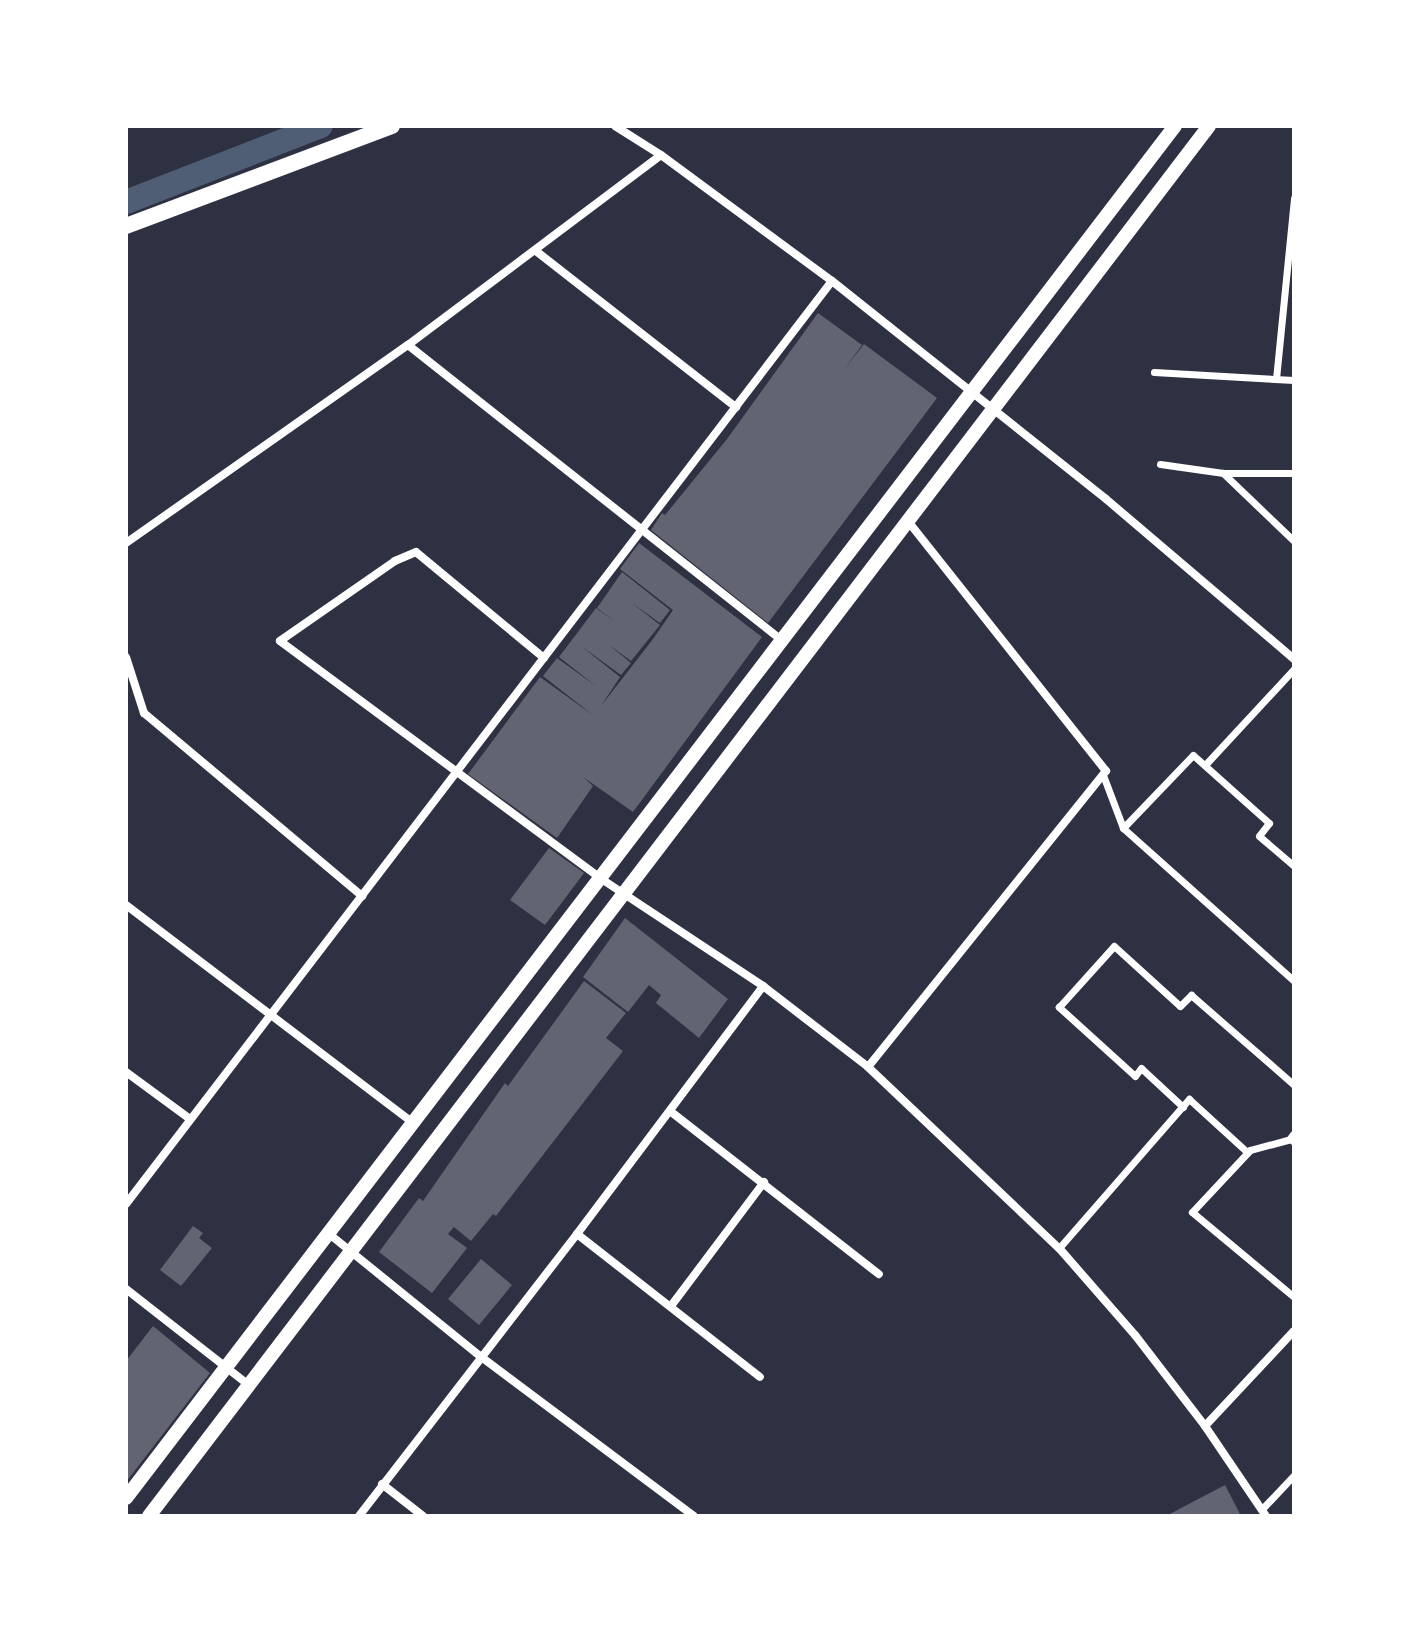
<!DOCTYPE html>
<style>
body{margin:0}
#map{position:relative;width:1420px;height:1642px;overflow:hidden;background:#2d3142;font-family:"Fira Sans Condensed",sans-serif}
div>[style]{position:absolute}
.canal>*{height:24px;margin:-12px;padding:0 12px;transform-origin:12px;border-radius:12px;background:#4f5d75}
.building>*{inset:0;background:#626471}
.pedestrian>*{height:7px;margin:-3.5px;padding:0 3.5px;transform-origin:3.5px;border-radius:3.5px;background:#fff}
.minor>*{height:8px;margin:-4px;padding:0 4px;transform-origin:4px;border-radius:4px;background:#fff}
.tertiary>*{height:14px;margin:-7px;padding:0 7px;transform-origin:7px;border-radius:7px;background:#fff}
.secondary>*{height:16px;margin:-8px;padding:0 8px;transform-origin:8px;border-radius:8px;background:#fff}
span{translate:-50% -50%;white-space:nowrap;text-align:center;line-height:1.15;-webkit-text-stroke:8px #fff;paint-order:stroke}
.frame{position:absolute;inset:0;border:128px solid #fff;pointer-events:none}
</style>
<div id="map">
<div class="canal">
<i style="left:126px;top:202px;width:209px;rotate:-21.3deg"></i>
</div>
<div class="building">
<i style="clip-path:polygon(818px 313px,862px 345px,843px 371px,864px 344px,937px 398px,768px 623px,651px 530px,662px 513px,665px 515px,727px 439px)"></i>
<i style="clip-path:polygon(639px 543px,762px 637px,633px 812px,583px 777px,593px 786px,557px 838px,468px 774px,540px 677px,594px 716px,543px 676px,557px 658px,596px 686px,559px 657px,596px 608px,618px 624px,597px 608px,622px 572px,670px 610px,660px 623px,632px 603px,660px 625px,631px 661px,609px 645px,631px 663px,621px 675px,581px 646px,620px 677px,601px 706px,653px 639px,673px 610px,620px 569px)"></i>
<i style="clip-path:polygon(549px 848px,584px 873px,545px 925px,510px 900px)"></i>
<i style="clip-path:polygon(625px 918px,728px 999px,699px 1038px,656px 1003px,661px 995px,649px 985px,628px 1012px,583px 977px)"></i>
<i style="clip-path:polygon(584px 981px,626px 1013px,606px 1038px,623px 1051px,496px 1216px,493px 1214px,471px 1241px,454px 1227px,448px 1234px,467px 1248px,432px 1293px,379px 1252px,419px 1198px,423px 1201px,505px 1083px,508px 1086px)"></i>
<i style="clip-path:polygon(193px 1226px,203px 1233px,199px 1238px,212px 1248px,181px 1286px,160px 1270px)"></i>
<i style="clip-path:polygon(481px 1259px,512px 1285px,479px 1325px,448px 1299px)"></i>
<i style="clip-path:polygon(153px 1326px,210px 1373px,126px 1482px,126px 1361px)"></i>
<i style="clip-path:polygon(1225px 1485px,1241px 1516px,1166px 1516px)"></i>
</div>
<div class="pedestrian">
<i style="left:1154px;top:372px;width:140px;rotate:3.3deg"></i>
<i style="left:1276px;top:379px;width:182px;rotate:-84.3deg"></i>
<i style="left:1160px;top:464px;width:64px;rotate:8.1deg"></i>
<i style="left:1223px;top:473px;width:71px"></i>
<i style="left:1223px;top:473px;width:98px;rotate:43.8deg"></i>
<i style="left:1205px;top:765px;width:131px;rotate:-47.2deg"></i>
<i style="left:1103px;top:775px;width:57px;rotate:69.3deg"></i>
<i style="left:1123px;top:828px;width:229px;rotate:41.8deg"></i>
<i style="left:1123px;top:828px;width:101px;rotate:-46.2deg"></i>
<i style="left:1193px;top:755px;width:102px;rotate:41.8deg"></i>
<i style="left:1269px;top:823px;width:16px;rotate:128deg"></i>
<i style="left:1259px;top:836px;width:46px;rotate:40.6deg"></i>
<i style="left:1183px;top:1107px;width:57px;rotate:-137.1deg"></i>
<i style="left:1141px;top:1068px;width:10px;rotate:127deg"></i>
<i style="left:1135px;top:1076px;width:103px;rotate:-137.8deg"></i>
<i style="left:1059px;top:1007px;width:82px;rotate:-48deg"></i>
<i style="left:1114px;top:946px;width:89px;rotate:42.3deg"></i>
<i style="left:1180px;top:1006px;width:16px;rotate:-45deg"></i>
<i style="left:1191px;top:995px;width:137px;rotate:41.1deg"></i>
<i style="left:1294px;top:1142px;width:4px;rotate:-135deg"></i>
<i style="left:1291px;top:1139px;width:42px;rotate:165deg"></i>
<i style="left:1250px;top:1150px;width:85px;rotate:133.1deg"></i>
<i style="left:1192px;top:1212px;width:133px;rotate:39.8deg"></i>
<i style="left:1059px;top:1248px;width:198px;rotate:-48.9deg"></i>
<i style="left:1189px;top:1099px;width:79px;rotate:42.4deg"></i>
<i style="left:1262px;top:1509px;width:47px;rotate:-46.7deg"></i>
</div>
<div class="minor">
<i style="left:615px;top:126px;width:54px;rotate:32.2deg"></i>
<i style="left:661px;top:155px;width:212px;rotate:36.4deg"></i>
<i style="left:832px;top:281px;width:350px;rotate:38.5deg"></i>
<i style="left:1106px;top:499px;width:247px;rotate:40.4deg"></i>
<i style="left:536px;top:251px;width:254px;rotate:38deg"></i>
<i style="left:408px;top:345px;width:476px;rotate:38.3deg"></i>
<i style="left:126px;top:543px;width:345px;rotate:-35.1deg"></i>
<i style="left:408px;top:345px;width:316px;rotate:-36.9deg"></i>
<i style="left:126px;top:657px;width:59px;rotate:72.2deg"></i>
<i style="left:144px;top:713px;width:285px;rotate:40deg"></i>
<i style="left:544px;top:658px;width:166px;rotate:-140.4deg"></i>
<i style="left:416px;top:552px;width:23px;rotate:157deg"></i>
<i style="left:395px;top:561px;width:140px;rotate:145.2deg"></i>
<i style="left:280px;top:641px;width:398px;rotate:36.5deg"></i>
<i style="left:600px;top:878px;width:196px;rotate:33.5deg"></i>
<i style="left:763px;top:986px;width:133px;rotate:37.6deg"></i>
<i style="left:868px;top:1067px;width:263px;rotate:43.5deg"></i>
<i style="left:1059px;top:1248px;width:116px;rotate:48.9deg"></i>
<i style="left:1135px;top:1335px;width:115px;rotate:52.4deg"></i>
<i style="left:1205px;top:1426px;width:109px;rotate:55.9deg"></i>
<i style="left:126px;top:905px;width:360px;rotate:37.2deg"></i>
<i style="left:868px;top:1067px;width:380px;rotate:-51.2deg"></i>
<i style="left:1106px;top:771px;width:319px;rotate:-128.4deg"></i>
<i style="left:126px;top:1072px;width:79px;rotate:36.3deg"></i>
<i style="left:670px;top:1111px;width:265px;rotate:38deg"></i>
<i style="left:1291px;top:1139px;width:5px;rotate:-53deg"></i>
<i style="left:126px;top:1204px;width:1162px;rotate:-52.59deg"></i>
<i style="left:328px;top:1233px;width:196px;rotate:39deg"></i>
<i style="left:480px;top:1356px;width:267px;rotate:36.8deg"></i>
<i style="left:577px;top:1234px;width:232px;rotate:38deg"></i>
<i style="left:126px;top:1289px;width:156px;rotate:38deg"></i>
<i style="left:671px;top:1306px;width:155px;rotate:-53.1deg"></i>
<i style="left:1205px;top:1426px;width:130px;rotate:-46.9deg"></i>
<i style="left:382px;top:1484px;width:52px;rotate:38deg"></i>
<i style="left:359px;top:1516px;width:356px;rotate:-52.3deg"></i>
<i style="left:577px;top:1234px;width:310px;rotate:-53.1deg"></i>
</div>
<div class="tertiary">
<i style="left:126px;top:1498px;width:1727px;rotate:-52.6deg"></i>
<i style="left:149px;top:1516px;width:1748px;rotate:-52.67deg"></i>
</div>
<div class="secondary">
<i style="left:126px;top:226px;width:284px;rotate:-20.6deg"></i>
</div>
<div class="frame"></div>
</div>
